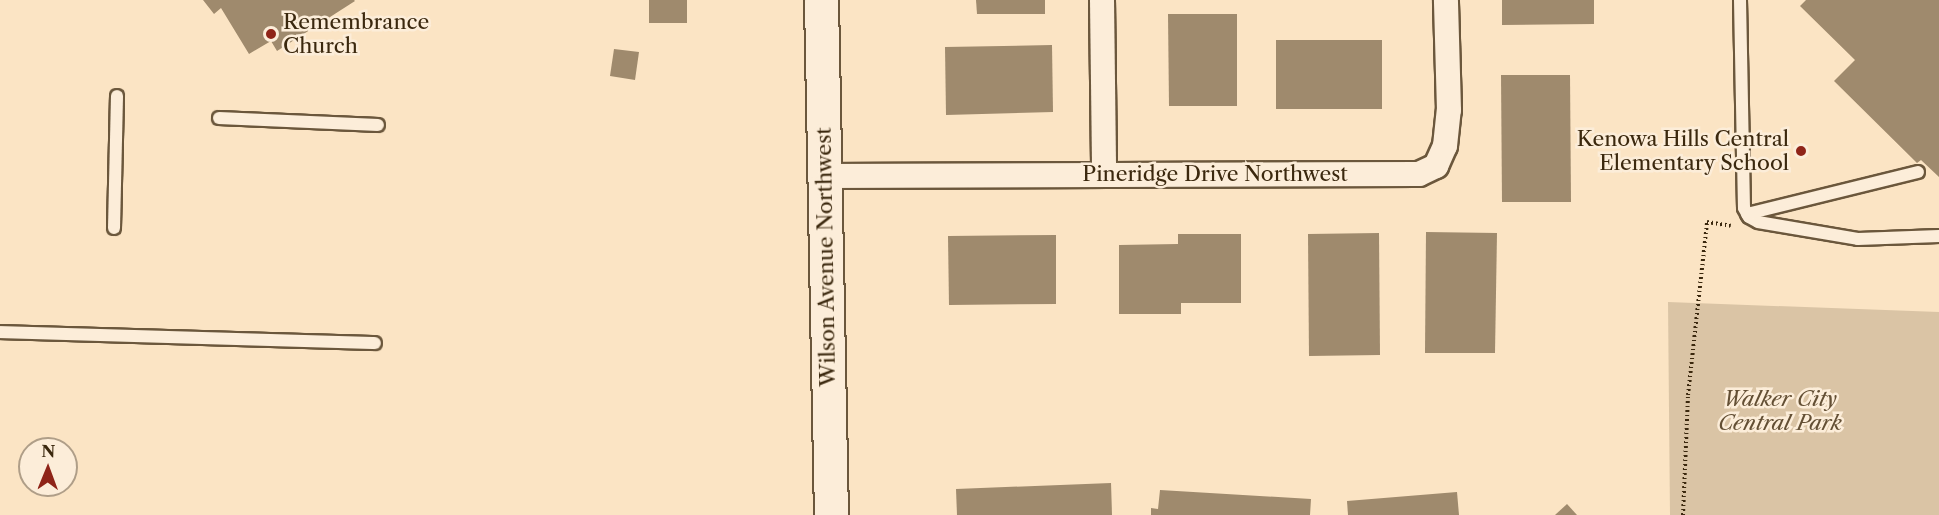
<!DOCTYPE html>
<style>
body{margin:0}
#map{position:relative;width:1939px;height:515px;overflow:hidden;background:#fbe4c4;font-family:"Libre Caslon Text",serif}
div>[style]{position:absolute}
.green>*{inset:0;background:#dac4a5}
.building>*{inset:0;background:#9f8a6d}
.path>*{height:4px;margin-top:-2px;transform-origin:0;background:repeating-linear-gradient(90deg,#3b280e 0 1.5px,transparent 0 4.5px)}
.roads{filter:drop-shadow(2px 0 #6b573c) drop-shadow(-2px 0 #6b573c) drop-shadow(0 2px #6b573c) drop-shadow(0 -2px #6b573c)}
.service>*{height:12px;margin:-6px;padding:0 6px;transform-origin:6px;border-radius:6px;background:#fcedd9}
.minor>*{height:24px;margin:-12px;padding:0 12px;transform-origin:12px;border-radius:12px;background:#fcedd9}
.secondary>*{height:33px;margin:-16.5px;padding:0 16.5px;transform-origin:16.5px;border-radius:16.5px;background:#fcedd9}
.dots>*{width:16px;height:16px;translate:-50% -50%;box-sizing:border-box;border:3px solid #fcedd9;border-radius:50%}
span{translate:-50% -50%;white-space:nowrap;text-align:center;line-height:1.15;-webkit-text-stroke:5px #fcedd9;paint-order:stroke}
.poi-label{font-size:21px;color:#3b280e}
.left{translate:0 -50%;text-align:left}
.right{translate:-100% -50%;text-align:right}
.street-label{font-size:21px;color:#3b280e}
.park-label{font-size:21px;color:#634f34;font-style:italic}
.north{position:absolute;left:18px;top:437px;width:60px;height:60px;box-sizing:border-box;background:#fcedd9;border:2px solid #af9e88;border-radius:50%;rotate:1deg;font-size:16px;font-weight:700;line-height:24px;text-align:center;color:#3b280e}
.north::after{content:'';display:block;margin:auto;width:21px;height:27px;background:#8f2418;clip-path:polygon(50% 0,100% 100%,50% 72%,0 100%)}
</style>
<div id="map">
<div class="green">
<i style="clip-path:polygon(1668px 302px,1939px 312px,1939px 515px,1670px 515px)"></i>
</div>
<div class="building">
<i style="clip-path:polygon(203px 0,354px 0,355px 1px,277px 51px,271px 41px,249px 54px,221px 8px,214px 14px)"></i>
<i style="clip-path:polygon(649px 0,687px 0,687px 23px,649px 23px)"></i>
<i style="clip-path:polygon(976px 0,1045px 0,1045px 14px,977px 14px)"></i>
<i style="clip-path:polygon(1502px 0,1594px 0,1594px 24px,1502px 25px)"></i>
<i style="clip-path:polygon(1806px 0,1939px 0,1939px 177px,1921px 160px,1917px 163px,1834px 81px,1855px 60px,1800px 6px)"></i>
<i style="clip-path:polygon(1168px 14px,1237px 14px,1237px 106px,1169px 106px)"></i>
<i style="clip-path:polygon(1276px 40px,1382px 40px,1382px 109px,1276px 109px)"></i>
<i style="clip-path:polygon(1052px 45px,1053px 112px,946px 115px,945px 47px)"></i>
<i style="clip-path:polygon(614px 49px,639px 52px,635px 80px,610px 76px)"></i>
<i style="clip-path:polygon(1501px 75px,1570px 75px,1571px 202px,1502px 202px)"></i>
<i style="clip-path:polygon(1426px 232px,1497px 233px,1495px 353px,1425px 353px)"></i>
<i style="clip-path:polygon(1379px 233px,1380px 355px,1309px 356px,1308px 234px)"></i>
<i style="clip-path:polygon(1178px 234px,1241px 234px,1241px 303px,1181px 303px,1181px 314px,1119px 314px,1119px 245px,1178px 244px)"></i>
<i style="clip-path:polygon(1056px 235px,1056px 304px,949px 305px,948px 236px)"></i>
<i style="clip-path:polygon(1111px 483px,1112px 515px,957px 515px,956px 489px)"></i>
<i style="clip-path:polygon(1160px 490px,1311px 499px,1310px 515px,1151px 515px,1151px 508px,1158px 509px)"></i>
<i style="clip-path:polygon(1457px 492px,1459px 515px,1348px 515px,1347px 501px)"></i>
<i style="clip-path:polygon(1567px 504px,1577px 515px,1555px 515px)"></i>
</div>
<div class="path">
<i style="left:1683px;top:515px;width:120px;rotate:-87.6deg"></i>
<i style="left:1688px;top:395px;width:174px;rotate:-83.7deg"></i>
<i style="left:1707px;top:222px;width:24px;rotate:9deg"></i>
</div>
<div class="roads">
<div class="service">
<i style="left:1740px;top:0;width:208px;rotate:88.9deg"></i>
<i style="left:1744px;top:208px;width:10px;rotate:61deg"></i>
<i style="left:1749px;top:217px;width:10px;rotate:29deg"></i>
<i style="left:1758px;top:222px;width:101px;rotate:9.6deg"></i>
<i style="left:1858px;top:239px;width:81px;rotate:-2.1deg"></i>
<i style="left:219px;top:118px;width:159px;rotate:2.5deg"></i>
<i style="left:1747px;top:214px;width:176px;rotate:-13.8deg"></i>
<i style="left:114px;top:228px;width:132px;rotate:-88.7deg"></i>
<i style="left:0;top:332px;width:375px;rotate:1.7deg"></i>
</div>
<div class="minor">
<i style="left:1102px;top:0;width:174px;rotate:89.3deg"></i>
<i style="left:825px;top:176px;width:594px;rotate:-0.19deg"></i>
<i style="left:1419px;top:174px;width:19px;rotate:-25deg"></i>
<i style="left:1436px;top:166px;width:22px;rotate:-66deg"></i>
<i style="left:1445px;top:146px;width:36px;rotate:-84deg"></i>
<i style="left:1449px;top:110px;width:110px;rotate:-91.6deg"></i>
</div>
<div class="secondary">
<i style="left:821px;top:0;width:515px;rotate:88.89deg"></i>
</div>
</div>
<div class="dots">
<i style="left:271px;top:34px;background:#8f2418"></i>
<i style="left:1801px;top:151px;background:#8f2418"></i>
</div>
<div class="poi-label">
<span class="left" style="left:283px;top:34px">Remembrance<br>Church</span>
<span class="right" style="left:1789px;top:151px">Kenowa Hills Central<br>Elementary School</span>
</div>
<div class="street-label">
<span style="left:1215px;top:174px">Pineridge Drive Northwest</span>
<span style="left:826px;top:257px;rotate:-91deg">Wilson Avenue Northwest</span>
</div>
<div class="park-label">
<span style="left:1780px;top:411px">Walker City<br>Central Park</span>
</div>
<div class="north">N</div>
</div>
